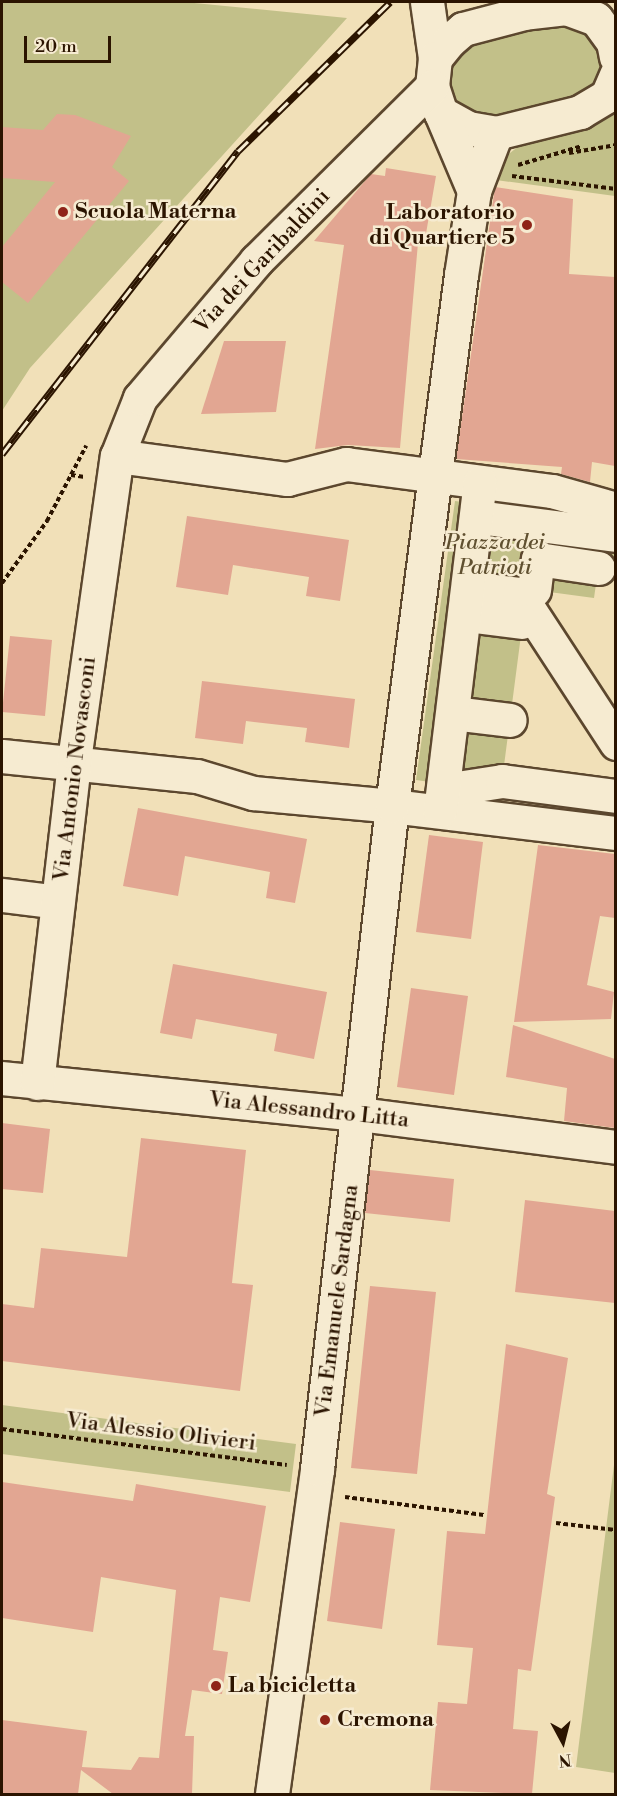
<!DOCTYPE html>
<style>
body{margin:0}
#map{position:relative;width:617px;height:1796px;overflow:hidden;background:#f1e0b8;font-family:"Libre Bodoni",serif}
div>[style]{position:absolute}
.green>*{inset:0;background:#c2c089}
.building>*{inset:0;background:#e2a692}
.path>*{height:4px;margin-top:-2px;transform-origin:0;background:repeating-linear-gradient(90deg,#2b1400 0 4.5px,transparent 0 7.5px)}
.roads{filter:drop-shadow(2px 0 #5c472e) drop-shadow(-2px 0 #5c472e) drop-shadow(0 2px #5c472e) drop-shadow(0 -2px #5c472e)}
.minor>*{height:33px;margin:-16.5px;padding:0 16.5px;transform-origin:16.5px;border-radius:16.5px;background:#f6ebd1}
.rail>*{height:7px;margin-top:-3.5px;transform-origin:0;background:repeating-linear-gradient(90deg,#f6ebd1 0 14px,#2b1400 0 28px);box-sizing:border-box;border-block:2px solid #2b1400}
.dots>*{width:16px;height:16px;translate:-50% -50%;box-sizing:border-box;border:3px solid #f6ebd1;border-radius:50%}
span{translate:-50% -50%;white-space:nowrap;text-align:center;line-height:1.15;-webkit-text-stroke:5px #f6ebd1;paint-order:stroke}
.poi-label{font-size:22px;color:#2b1400;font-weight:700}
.left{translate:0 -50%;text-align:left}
.right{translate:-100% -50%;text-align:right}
.street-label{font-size:22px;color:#2b1400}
.park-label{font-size:22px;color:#605030;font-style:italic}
.frame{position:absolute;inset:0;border:3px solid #2b1400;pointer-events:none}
.north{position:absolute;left:533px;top:1712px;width:60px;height:60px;-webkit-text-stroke:4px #f6ebd1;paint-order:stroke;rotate:173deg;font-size:16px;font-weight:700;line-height:24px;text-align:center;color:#2b1400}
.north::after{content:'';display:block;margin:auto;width:21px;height:27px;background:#2b1400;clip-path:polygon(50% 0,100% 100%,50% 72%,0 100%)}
.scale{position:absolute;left:24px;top:36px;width:87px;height:27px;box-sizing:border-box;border:3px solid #2b1400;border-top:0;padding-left:8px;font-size:18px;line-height:21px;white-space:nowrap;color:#2b1400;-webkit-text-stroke:4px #f6ebd1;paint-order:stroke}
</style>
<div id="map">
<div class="green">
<i style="clip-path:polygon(2px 2px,184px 2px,347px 18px,30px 368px,2px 411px)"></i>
<i style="clip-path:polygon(565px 22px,587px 31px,600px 47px,602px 70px,595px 88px,574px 99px,496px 119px,473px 114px,453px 103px,447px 84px,449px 64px,471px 42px,527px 26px)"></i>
<i style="clip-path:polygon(615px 107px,615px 196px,496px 180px,506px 156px,519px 146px)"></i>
<i style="clip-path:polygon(455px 501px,615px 523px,615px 565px,599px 563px,594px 598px,527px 589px,502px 781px,615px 808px,416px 780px)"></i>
<i style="clip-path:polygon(2px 1405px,296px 1444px,290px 1492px,2px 1454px)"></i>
<i style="clip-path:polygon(615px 1457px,615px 1773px,576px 1767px)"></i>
</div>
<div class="building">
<i style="clip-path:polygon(57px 114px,75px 115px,131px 136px,112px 167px,129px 181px,28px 303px,2px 282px,2px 247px,55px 182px,2px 178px,2px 127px,43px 130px)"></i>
<i style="clip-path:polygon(386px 168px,436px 176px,424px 245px,418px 243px,400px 448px,348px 445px,315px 449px,344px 245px,314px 241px,371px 174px,385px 176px)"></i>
<i style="clip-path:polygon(495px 187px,573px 199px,569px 274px,615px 277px,615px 466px,592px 462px,590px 482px,561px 474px,562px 467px,456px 459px)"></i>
<i style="clip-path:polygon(224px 341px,286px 341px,276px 412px,201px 414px)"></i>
<i style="clip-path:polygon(187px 516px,349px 540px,340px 601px,306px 596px,309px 577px,233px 565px,228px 595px,176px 587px)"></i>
<i style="clip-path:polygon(10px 636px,52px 640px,45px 716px,2px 712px)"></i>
<i style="clip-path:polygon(202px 681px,355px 699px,349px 748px,305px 742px,307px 728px,246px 721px,243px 744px,195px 738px)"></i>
<i style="clip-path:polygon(138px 808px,307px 839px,295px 903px,266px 898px,270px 872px,185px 856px,178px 896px,123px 886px)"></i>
<i style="clip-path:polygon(429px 835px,483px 842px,471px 939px,416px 932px)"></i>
<i style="clip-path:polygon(538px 845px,615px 854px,615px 918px,600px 916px,587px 985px,614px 992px,611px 1019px,514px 1022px)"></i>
<i style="clip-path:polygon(173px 964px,327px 992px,314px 1059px,274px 1051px,277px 1034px,196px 1019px,192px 1039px,160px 1033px)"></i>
<i style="clip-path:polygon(411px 988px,468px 996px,454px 1095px,397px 1087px)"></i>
<i style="clip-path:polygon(513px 1025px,615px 1059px,615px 1128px,564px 1121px,567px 1088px,506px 1077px)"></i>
<i style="clip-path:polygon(2px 1123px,50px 1129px,43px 1193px,2px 1189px)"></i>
<i style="clip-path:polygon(141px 1138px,246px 1150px,232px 1283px,253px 1285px,240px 1391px,2px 1361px,2px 1304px,34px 1308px,41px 1248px,127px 1257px)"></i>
<i style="clip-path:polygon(370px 1170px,454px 1179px,450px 1222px,365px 1213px)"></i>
<i style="clip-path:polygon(525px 1200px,615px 1211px,615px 1303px,515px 1292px)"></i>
<i style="clip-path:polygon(370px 1286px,436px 1292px,417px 1474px,351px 1468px)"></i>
<i style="clip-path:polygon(506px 1344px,568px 1358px,547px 1494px,555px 1497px,531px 1671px,518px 1669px,513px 1729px,538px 1731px,532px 1794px,430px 1790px,438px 1702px,467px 1704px,473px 1648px,437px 1645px,447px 1531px,485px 1534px)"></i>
<i style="clip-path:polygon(2px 1482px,133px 1501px,136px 1484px,266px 1506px,250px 1602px,220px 1597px,213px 1650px,228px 1652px,222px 1694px,192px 1690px,185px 1736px,194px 1736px,192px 1794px,113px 1794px,81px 1770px,78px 1794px,2px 1794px,2px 1720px,87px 1731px,82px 1767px,131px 1770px,139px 1757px,159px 1758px,176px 1590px,101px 1577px,93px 1632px,2px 1618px)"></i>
<i style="clip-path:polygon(340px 1522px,395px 1529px,382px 1629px,327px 1621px)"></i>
</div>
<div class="path">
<i style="left:569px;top:153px;width:48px;rotate:-9.7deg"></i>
<i style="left:518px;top:165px;width:67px;rotate:-16.5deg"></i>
<i style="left:512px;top:176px;width:105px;rotate:7.1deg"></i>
<i style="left:71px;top:475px;width:14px;rotate:8deg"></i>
<i style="left:2px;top:583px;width:77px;rotate:-54deg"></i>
<i style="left:47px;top:521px;width:85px;rotate:-62.5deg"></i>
<i style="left:2px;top:1429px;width:287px;rotate:7.2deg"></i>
<i style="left:345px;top:1497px;width:140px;rotate:7.4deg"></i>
<i style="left:556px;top:1523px;width:60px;rotate:6.7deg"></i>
</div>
<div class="roads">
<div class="minor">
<i style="left:427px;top:2px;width:57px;rotate:81.9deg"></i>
<i style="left:616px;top:57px;width:15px;rotate:-101deg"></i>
<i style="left:613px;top:42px;width:29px;rotate:-126deg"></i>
<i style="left:596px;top:19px;width:32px;rotate:-160deg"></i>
<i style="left:566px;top:8px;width:42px;rotate:173.2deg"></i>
<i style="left:524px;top:13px;width:63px;rotate:165.3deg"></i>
<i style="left:463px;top:29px;width:18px;rotate:139deg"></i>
<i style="left:449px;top:41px;width:22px;rotate:129deg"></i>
<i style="left:435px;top:58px;width:28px;rotate:96deg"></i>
<i style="left:432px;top:86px;width:28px;rotate:72deg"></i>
<i style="left:441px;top:113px;width:31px;rotate:29deg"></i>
<i style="left:468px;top:128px;width:28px;rotate:10deg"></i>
<i style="left:496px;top:133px;width:87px;rotate:-14deg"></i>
<i style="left:580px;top:112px;width:31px;rotate:-31deg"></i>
<i style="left:607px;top:96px;width:23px;rotate:-67deg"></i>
<i style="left:441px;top:113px;width:85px;rotate:67.1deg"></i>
<i style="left:117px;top:456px;width:172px;rotate:7.7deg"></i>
<i style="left:287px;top:479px;width:61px;rotate:-14.3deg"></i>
<i style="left:346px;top:464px;width:208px;rotate:7.5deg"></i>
<i style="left:552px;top:491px;width:66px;rotate:15.7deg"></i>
<i style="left:478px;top:517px;width:139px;rotate:7.4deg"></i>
<i style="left:469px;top:588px;width:50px;rotate:6.8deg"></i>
<i style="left:519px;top:594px;width:178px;rotate:56.9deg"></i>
<i style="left:534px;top:590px;width:31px;rotate:-83deg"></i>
<i style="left:538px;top:559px;width:61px;rotate:8.5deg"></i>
<i style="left:466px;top:615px;width:56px;rotate:7.1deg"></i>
<i style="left:453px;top:713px;width:57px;rotate:7deg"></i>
<i style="left:2px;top:756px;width:196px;rotate:5.9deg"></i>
<i style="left:197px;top:776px;width:59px;rotate:16.9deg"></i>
<i style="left:253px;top:793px;width:140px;rotate:5.3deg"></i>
<i style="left:392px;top:806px;width:226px;rotate:6.9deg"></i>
<i style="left:444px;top:790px;width:59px;rotate:-8.8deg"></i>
<i style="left:502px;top:781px;width:115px;rotate:7.5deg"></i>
<i style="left:440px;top:811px;width:331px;rotate:-83.1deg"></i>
<i style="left:2px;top:895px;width:56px;rotate:7.1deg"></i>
<i style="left:2px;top:1078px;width:359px;rotate:5.8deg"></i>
<i style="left:359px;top:1114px;width:259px;rotate:7.3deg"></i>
<i style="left:37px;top:1083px;width:332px;rotate:-83.4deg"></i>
<i style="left:75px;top:753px;width:300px;rotate:-82deg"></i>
<i style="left:117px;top:456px;width:62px;rotate:-68.4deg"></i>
<i style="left:140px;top:398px;width:180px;rotate:-49.7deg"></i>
<i style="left:256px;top:261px;width:248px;rotate:-44.8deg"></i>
<i style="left:272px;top:1794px;width:328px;rotate:-82.1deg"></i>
<i style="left:317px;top:1469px;width:667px;rotate:-83.55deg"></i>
<i style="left:392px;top:806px;width:535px;rotate:-82.6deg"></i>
<i style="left:461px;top:275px;width:85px;rotate:-81.2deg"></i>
<i style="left:474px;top:191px;width:62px;rotate:-69.2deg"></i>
</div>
</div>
<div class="rail">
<i style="left:2px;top:454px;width:384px;rotate:-52.1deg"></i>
<i style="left:238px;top:151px;width:213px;rotate:-44.4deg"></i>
</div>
<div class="dots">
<i style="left:63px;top:212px;background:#8f2418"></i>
<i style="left:527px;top:225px;background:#8f2418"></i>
<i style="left:216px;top:1686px;background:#8f2418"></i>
<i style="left:325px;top:1720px;background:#8f2418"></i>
</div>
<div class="poi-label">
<span class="left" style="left:75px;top:212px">Scuola Materna</span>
<span class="right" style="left:515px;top:225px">Laboratorio<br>di Quartiere 5</span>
<span class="left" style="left:228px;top:1686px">La bicicletta</span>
<span class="left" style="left:337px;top:1720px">Cremona</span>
</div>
<div class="street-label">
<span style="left:262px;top:261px;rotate:-47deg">Via dei Garibaldini</span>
<span style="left:75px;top:769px;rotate:-83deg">Via Antonio Novasconi</span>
<span style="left:309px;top:1110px;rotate:6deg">Via Alessandro Litta</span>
<span style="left:337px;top:1301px;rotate:-83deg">Via Emanuele Sardagna</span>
<span style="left:161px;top:1432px;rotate:7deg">Via Alessio Olivieri</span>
</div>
<div class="park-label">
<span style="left:495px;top:555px">Piazza dei<br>Patrioti</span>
</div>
<div class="frame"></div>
<div class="north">N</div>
<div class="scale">20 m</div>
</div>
